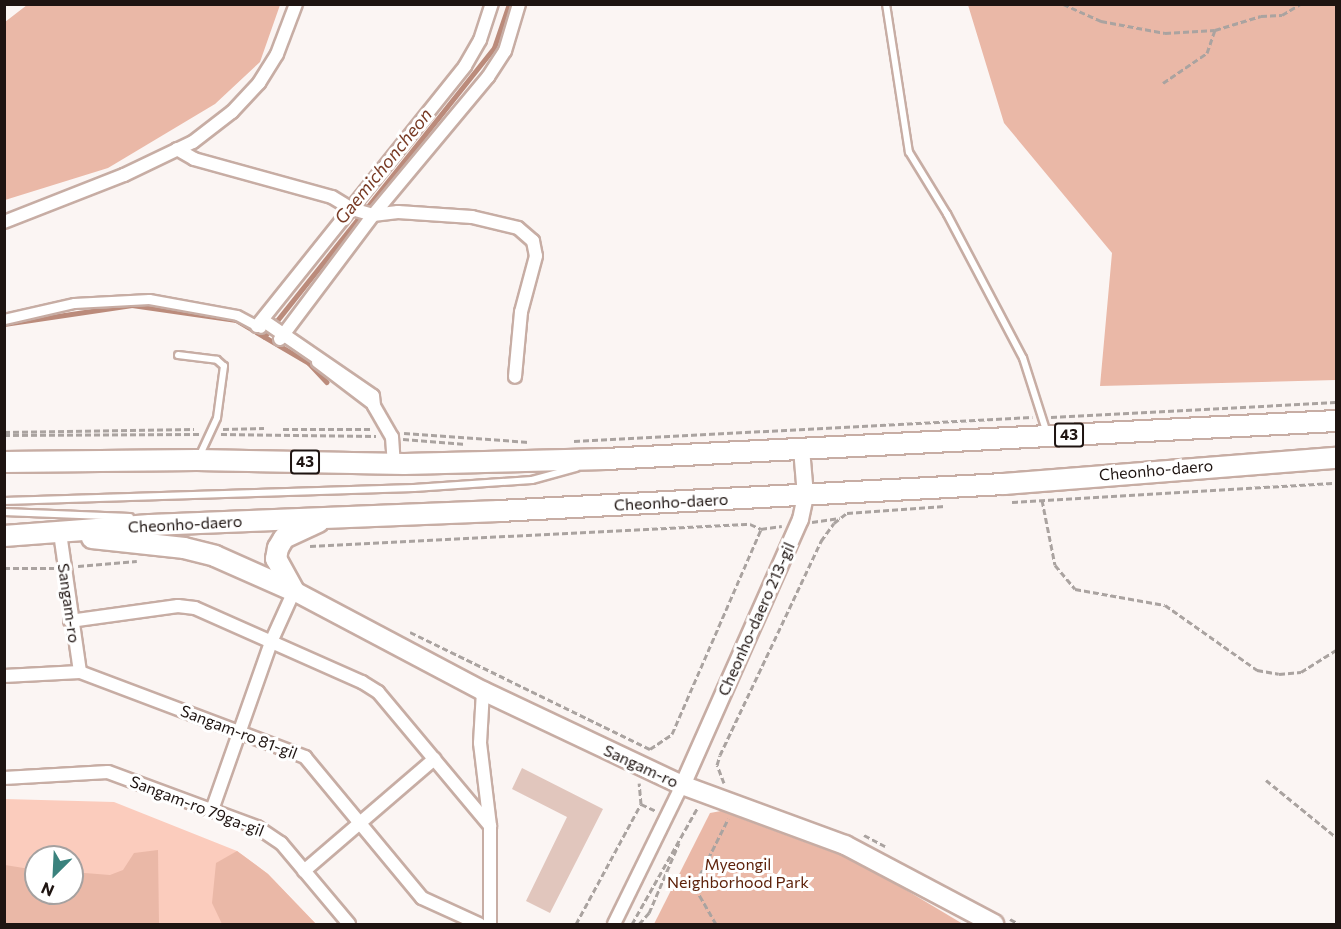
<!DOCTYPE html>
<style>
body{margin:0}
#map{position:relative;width:1341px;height:929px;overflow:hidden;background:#fbf5f3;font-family:Commissioner,sans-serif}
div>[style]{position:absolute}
.green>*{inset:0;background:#fbccbd}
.forest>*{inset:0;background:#eab8a7}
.stream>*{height:4.5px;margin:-2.25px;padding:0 2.25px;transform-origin:2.25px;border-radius:2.25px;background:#bb8b7b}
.building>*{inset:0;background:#e1c6bd}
.path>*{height:3px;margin-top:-1.5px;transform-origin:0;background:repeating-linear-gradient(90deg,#aaa3a0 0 6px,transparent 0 9px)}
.roads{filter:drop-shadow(2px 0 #c7ada4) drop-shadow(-2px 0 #c7ada4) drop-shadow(0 2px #c7ada4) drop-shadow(0 -2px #c7ada4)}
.service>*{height:6px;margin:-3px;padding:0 3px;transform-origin:3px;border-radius:3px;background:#fff}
.pedestrian>*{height:9px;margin:-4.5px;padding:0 4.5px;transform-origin:4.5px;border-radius:4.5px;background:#fff}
.minor>*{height:12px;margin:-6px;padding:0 6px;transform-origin:6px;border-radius:6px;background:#fff}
.tertiary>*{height:15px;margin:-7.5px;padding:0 7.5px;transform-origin:7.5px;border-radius:7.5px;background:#fff}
.secondary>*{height:18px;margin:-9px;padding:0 9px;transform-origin:9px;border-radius:9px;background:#fff}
.primary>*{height:20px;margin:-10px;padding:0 10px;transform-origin:10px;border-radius:10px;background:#fff}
span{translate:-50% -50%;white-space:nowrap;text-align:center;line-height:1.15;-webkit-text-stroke:6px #fff;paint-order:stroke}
.shield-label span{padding:2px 4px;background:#fff;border:2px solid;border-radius:4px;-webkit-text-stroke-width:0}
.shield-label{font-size:15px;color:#1e1411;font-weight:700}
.street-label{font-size:16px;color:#1e1411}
.park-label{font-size:16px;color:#5d220b}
.water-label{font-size:18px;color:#783a24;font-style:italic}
.frame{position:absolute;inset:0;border:6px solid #1e1411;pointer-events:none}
.north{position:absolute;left:24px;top:845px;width:60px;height:60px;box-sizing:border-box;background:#fff;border:2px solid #a5a1a0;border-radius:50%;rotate:204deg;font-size:16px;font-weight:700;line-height:24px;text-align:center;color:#1e1411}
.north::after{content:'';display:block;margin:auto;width:21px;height:27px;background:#3a827d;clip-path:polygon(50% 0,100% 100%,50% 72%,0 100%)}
</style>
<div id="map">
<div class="green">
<i style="clip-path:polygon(evenodd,5px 799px,114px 802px,237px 851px,268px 874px,316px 924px,5px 924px,5px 799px,36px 857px,72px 857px,72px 893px,36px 893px,36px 857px)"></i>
</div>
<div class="forest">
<i style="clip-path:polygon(27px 5px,27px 4px,280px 5px,260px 62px,215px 104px,108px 168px,5px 200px,5px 22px)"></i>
<i style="clip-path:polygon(968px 5px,1336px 5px,1336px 380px,1100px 386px,1112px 253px,1004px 123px)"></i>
<i style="clip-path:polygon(721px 811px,859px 862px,963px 924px,654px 924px,710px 813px)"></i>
<i style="clip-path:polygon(158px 850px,159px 924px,5px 924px,5px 865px,36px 870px,36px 893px,72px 893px,72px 872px,110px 875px,123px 870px,134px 853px)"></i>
<i style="clip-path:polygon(237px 851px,268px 874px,316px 924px,222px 924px,212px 903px,216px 863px)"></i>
</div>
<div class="stream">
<i style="left:4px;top:324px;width:129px;rotate:-8.4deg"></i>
<i style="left:132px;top:305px;width:105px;rotate:8.2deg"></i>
<i style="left:236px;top:320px;width:85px;rotate:30.5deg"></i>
<i style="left:309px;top:363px;width:26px;rotate:47deg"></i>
<i style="left:264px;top:337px;width:369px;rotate:-51.5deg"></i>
<i style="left:494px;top:48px;width:46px;rotate:-71.2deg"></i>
</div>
<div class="building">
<i style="clip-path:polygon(522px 768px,603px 809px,550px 913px,526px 901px,567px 817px,512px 789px)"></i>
</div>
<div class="path">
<i style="left:1063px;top:4px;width:42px;rotate:24.1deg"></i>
<i style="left:1101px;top:21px;width:65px;rotate:10.6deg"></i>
<i style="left:1165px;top:33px;width:50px;rotate:-3.4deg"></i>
<i style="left:1215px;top:30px;width:48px;rotate:-16.9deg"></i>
<i style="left:1261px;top:16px;width:21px;rotate:-3deg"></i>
<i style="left:1282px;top:15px;width:21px;rotate:-31deg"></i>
<i style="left:1163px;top:83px;width:53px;rotate:-34.3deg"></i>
<i style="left:1207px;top:53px;width:24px;rotate:-71deg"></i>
<i style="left:1051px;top:417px;width:285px;rotate:-3deg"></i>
<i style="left:223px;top:429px;width:41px;rotate:-1.4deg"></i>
<i style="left:283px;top:429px;width:90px"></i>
<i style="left:4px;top:432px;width:190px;rotate:-0.9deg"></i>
<i style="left:404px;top:433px;width:125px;rotate:4.1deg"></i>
<i style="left:221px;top:434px;width:155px;rotate:0.7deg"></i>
<i style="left:4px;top:435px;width:195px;rotate:-0.3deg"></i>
<i style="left:403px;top:439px;width:63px;rotate:4.5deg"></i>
<i style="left:574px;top:441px;width:459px;rotate:-3deg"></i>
<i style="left:1042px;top:500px;width:66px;rotate:78.7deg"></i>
<i style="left:1055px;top:565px;width:31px;rotate:50deg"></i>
<i style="left:1075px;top:589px;width:91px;rotate:10.1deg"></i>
<i style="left:1165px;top:605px;width:113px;rotate:35.2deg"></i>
<i style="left:1257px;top:670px;width:22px;rotate:10deg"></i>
<i style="left:1279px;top:674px;width:22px;rotate:-5deg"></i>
<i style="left:1301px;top:672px;width:41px;rotate:-32.2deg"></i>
<i style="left:1012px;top:502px;width:325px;rotate:-3.4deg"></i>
<i style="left:812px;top:522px;width:28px;rotate:-8deg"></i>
<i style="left:310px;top:546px;width:441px;rotate:-2.9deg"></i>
<i style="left:750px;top:524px;width:12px;rotate:24deg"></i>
<i style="left:761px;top:529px;width:21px;rotate:-8deg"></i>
<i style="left:78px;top:566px;width:59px;rotate:-4.8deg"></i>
<i style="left:4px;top:568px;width:50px"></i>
<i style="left:410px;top:632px;width:267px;rotate:26deg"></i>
<i style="left:650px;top:749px;width:27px;rotate:-34deg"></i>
<i style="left:672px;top:734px;width:223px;rotate:-66.5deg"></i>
<i style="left:1266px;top:780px;width:90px;rotate:39.2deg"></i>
<i style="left:724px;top:783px;width:19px;rotate:-111deg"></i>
<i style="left:717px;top:765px;width:10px;rotate:-73deg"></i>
<i style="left:720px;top:755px;width:237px;rotate:-64.7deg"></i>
<i style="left:821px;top:541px;width:22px;rotate:-54deg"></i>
<i style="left:834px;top:523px;width:16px;rotate:-38deg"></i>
<i style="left:847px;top:513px;width:98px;rotate:-4.1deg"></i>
<i style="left:641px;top:804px;width:17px;rotate:25deg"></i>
<i style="left:864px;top:835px;width:24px;rotate:28deg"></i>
<i style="left:1010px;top:919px;width:10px;rotate:29deg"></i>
<i style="left:576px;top:924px;width:136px;rotate:-61.6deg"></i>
<i style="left:641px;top:804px;width:21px;rotate:-95deg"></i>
<i style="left:632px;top:924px;width:134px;rotate:-60.6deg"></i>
<i style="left:639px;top:924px;width:15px;rotate:-48deg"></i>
<i style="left:649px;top:913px;width:76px;rotate:-66.8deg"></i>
<i style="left:716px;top:924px;width:38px;rotate:-120deg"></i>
<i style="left:697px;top:891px;width:16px;rotate:-79deg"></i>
<i style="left:700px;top:875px;width:63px;rotate:-63.4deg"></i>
</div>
<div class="roads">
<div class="service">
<i style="left:886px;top:4px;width:150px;rotate:81.2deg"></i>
<i style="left:909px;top:152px;width:73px;rotate:58.5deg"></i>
<i style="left:947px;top:214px;width:163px;rotate:62.2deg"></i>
<i style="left:1023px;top:358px;width:79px;rotate:72.3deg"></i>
<i style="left:178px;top:355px;width:39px;rotate:7deg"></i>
<i style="left:217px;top:360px;width:9px;rotate:41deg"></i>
<i style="left:224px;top:366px;width:52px;rotate:97.7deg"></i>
<i style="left:217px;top:418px;width:43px;rotate:114.8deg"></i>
<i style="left:4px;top:501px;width:410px;rotate:-1.8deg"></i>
<i style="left:414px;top:488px;width:118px;rotate:-3.9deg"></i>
<i style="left:532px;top:480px;width:46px;rotate:-15.3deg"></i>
<i style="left:4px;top:512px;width:126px;rotate:2.3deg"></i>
</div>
<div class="pedestrian">
<i style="left:4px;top:319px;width:72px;rotate:-12.9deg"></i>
<i style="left:74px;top:303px;width:75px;rotate:-3.1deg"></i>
<i style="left:149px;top:299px;width:89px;rotate:10.3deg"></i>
<i style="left:237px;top:315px;width:27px;rotate:28deg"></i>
<i style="left:316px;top:362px;width:73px;rotate:37.2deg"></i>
</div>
<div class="minor">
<i style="left:177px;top:149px;width:20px;rotate:30deg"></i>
<i style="left:194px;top:159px;width:143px;rotate:15.4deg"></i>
<i style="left:332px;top:197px;width:23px;rotate:31deg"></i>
<i style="left:352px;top:209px;width:22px;rotate:16deg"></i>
<i style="left:373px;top:215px;width:25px;rotate:-7deg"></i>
<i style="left:398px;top:212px;width:74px;rotate:3.9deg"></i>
<i style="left:472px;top:217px;width:47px;rotate:13.4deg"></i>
<i style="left:518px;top:228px;width:20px;rotate:41deg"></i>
<i style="left:533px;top:241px;width:15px;rotate:79deg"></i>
<i style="left:536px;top:256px;width:58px;rotate:105deg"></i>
<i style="left:521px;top:312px;width:65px;rotate:95.3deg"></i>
<i style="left:4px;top:222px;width:129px;rotate:-21.4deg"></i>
<i style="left:124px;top:175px;width:76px;rotate:-25.6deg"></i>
<i style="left:193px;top:142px;width:49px;rotate:-37.6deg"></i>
<i style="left:232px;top:112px;width:40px;rotate:-47deg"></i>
<i style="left:259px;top:83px;width:34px;rotate:-58deg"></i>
<i style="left:277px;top:54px;width:53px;rotate:-69.2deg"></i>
<i style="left:264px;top:321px;width:132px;rotate:34.5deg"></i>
<i style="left:373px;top:396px;width:10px;rotate:84deg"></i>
<i style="left:374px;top:406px;width:36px;rotate:60deg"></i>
<i style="left:392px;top:437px;width:27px;rotate:86deg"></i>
<i style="left:257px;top:326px;width:333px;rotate:-51.3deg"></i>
<i style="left:465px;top:66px;width:30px;rotate:-60deg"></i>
<i style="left:480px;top:40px;width:38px;rotate:-72deg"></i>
<i style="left:280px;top:339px;width:155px;rotate:-53.1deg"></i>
<i style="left:373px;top:215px;width:180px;rotate:-50.2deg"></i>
<i style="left:488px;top:77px;width:31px;rotate:-57deg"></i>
<i style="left:505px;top:51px;width:49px;rotate:-73.4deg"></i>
<i style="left:60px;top:533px;width:140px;rotate:81.8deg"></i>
<i style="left:70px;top:621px;width:109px;rotate:-7.9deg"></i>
<i style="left:178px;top:606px;width:17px;rotate:7deg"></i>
<i style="left:195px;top:608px;width:183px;rotate:23.9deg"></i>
<i style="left:362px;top:682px;width:19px;rotate:32deg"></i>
<i style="left:378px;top:692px;width:175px;rotate:50.1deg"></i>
<i style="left:4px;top:676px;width:76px;rotate:-3deg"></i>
<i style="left:80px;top:672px;width:241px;rotate:20.7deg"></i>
<i style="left:305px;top:757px;width:183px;rotate:50.3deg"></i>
<i style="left:422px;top:898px;width:63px;rotate:24.5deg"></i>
<i style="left:483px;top:691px;width:52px;rotate:93.3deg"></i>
<i style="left:480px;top:743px;width:84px;rotate:83.1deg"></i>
<i style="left:490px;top:826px;width:98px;rotate:90deg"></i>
<i style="left:4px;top:778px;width:104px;rotate:-3.3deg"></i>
<i style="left:108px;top:772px;width:159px;rotate:20.3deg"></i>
<i style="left:257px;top:827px;width:29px;rotate:34deg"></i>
<i style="left:281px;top:843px;width:106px;rotate:50deg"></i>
<i style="left:212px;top:810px;width:178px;rotate:-70.6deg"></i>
<i style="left:271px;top:642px;width:56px;rotate:-65.7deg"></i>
<i style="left:304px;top:871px;width:172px;rotate:-40.7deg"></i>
<i style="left:614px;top:924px;width:155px;rotate:-63.9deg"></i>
</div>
<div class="tertiary">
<i style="left:682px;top:785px;width:291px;rotate:-66.1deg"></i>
<i style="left:800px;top:519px;width:25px;rotate:-78deg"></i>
<i style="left:805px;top:495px;width:47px;rotate:-94.9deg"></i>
</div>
<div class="secondary">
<i style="left:294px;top:591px;width:214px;rotate:27.9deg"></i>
<i style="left:483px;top:691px;width:220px;rotate:25.3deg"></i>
<i style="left:682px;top:785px;width:174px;rotate:20.2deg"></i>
<i style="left:845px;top:845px;width:169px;rotate:27.9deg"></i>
</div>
<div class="primary">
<i style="left:4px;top:462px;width:193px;rotate:-0.6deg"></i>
<i style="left:197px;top:460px;width:207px;rotate:1.1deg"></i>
<i style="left:404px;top:464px;width:202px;rotate:-1.4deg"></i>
<i style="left:606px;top:459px;width:731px;rotate:-2.98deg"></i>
<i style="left:4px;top:536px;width:146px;rotate:-4.3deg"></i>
<i style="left:150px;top:525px;width:349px;rotate:-2.3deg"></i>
<i style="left:499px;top:511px;width:506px;rotate:-3.06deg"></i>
<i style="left:1004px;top:484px;width:333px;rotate:-4.5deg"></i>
<i style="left:92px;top:538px;width:93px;rotate:6.2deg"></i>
<i style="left:184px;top:548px;width:32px;rotate:14deg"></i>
<i style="left:215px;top:556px;width:86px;rotate:23.9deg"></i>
<i style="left:294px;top:591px;width:37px;rotate:-119deg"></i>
<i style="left:276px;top:559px;width:11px;rotate:-80deg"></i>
<i style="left:278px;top:548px;width:12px;rotate:-59deg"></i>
<i style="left:284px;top:538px;width:38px;rotate:-25deg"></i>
</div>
</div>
<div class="shield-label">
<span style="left:1069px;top:435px">43</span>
<span style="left:305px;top:462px">43</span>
</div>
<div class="street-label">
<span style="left:1156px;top:470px;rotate:-5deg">Cheonho-daero</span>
<span style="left:671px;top:502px;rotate:-3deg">Cheonho-daero</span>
<span style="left:185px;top:524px;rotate:-3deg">Cheonho-daero</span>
<span style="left:69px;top:603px;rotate:82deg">Sangam-ro</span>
<span style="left:756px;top:619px;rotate:-66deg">Cheonho-daero 213-gil</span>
<span style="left:239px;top:732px;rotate:21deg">Sangam-ro 81-gil</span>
<span style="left:641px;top:766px;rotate:25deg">Sangam-ro</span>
<span style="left:197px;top:806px;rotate:21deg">Sangam-ro 79ga-gil</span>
</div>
<div class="park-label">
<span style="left:738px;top:873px">Myeongil<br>Neighborhood Park</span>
</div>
<div class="water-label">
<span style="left:383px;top:166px;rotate:-51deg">Gaemichoncheon</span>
</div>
<div class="frame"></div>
<div class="north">N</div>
</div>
